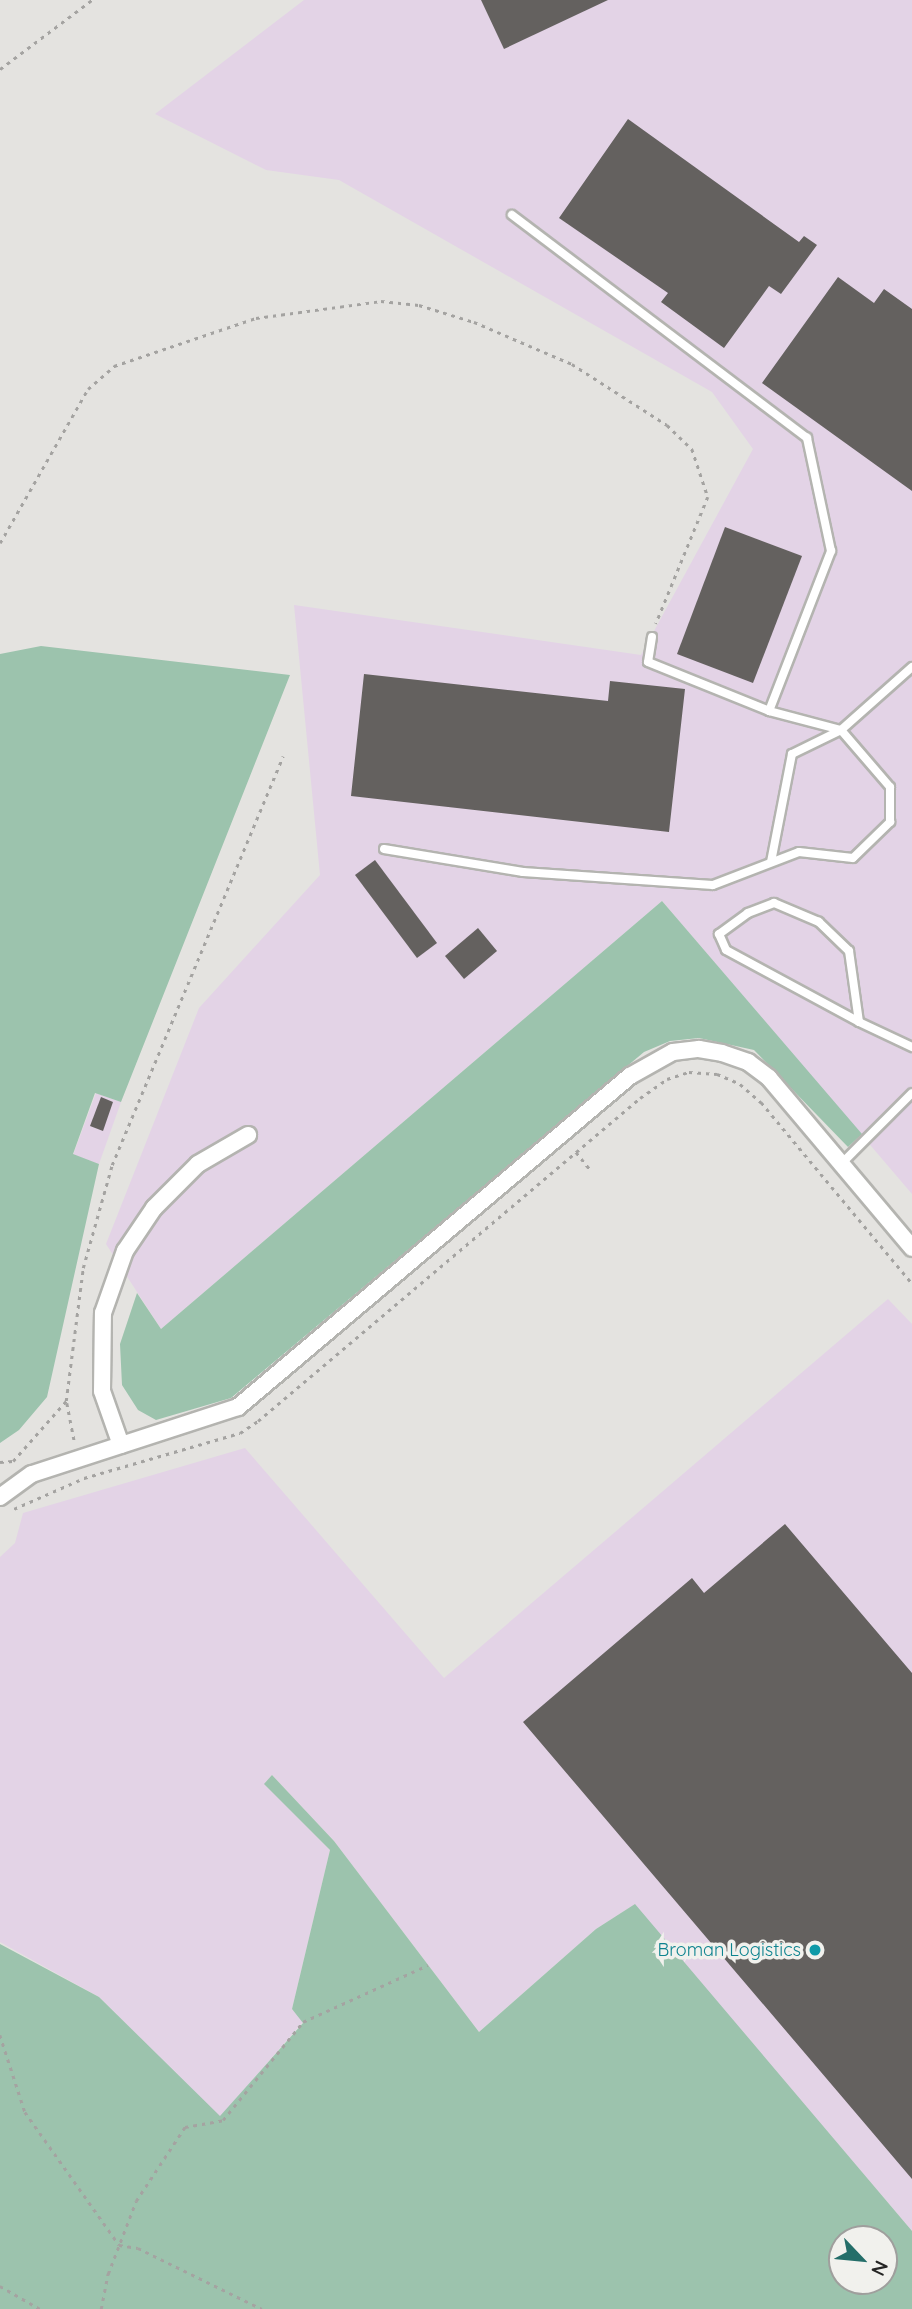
<!DOCTYPE html>
<style>
body{margin:0}
#map{position:relative;width:912px;height:2309px;overflow:hidden;background:#e4e3e0;font-family:Quicksand,sans-serif}
div>[style]{position:absolute}
.industrial>*{inset:0;background:#e3d3e6}
.green>*{inset:0;background:#9cc3ad}
.building>*{inset:0;background:#64615f}
.path>*{height:2.5px;margin-top:-1.25px;transform-origin:0;background:repeating-linear-gradient(90deg,#a4a3a1 0 3.5px,transparent 0 8.5px)}
.roads{filter:drop-shadow(2px 0 #b4b4b0) drop-shadow(-2px 0 #b4b4b0) drop-shadow(0 2px #b4b4b0) drop-shadow(0 -2px #b4b4b0)}
.lane>*{height:8px;margin:-4px;padding:0 4px;transform-origin:4px;border-radius:4px;background:#fff}
.street>*{height:16px;margin:-8px;padding:0 8px;transform-origin:8px;border-radius:8px;background:#fff}
.dots>*{width:19px;height:19px;translate:-50% -50%;box-sizing:border-box;border:4px solid #f1f1ed;border-radius:50%}
span{translate:-50% -50%;white-space:nowrap;text-align:center;line-height:1.15;-webkit-text-stroke:7px #f1f1ed;paint-order:stroke}
.culture-label{font-size:18px;color:#0d838f}
.right{translate:-100% -50%;text-align:right}
.north{position:absolute;left:828px;top:2225px;width:70px;height:70px;box-sizing:border-box;background:#f1f1ed;border:2px solid #9f9f9d;border-radius:50%;rotate:116deg;font-size:19px;font-weight:700;line-height:28px;text-align:center;color:#252524}
.north::after{content:'';display:block;margin:auto;width:24px;height:32px;background:#246e69;clip-path:polygon(50% 0,100% 100%,50% 72%,0 100%)}
</style>
<div id="map">
<div class="industrial">
<i style="clip-path:polygon(304px 0,912px 0,912px 1194px,662px 901px,161px 1329px,106px 1244px,199px 1008px,320px 875px,294px 605px,641px 655px,753px 449px,712px 392px,339px 180px,266px 170px,155px 114px)"></i>
<i style="clip-path:polygon(96px 1093px,121px 1102px,99px 1164px,73px 1155px)"></i>
<i style="clip-path:polygon(888px 1299px,912px 1324px,912px 2231px,634px 1905px,596px 1929px,479px 2032px,334px 1841px,272px 1775px,265px 1784px,330px 1850px,292px 2009px,303px 2022px,220px 2117px,99px 1997px,0 1942px,0 1557px,15px 1543px,23px 1513px,245px 1448px,444px 1678px)"></i>
</div>
<div class="green">
<i style="clip-path:polygon(41px 646px,290px 675px,121px 1102px,95px 1093px,73px 1154px,99px 1164px,47px 1397px,19px 1430px,0 1443px,0 654px)"></i>
<i style="clip-path:polygon(662px 901px,862px 1134px,848px 1147px,754px 1050px,699px 1038px,670px 1041px,644px 1052px,231px 1398px,156px 1420px,138px 1410px,122px 1385px,120px 1344px,137px 1293px,161px 1329px)"></i>
<i style="clip-path:polygon(evenodd,272px 1775px,334px 1841px,479px 2032px,596px 1929px,635px 1904px,912px 2231px,912px 2309px,0 2309px,0 1944px,99px 1997px,220px 2116px,303px 2023px,292px 2009px,330px 1850px,264px 1784px,272px 1775px,842px 2239px,884px 2239px,884px 2281px,842px 2281px,842px 2239px)"></i>
</div>
<div class="building">
<i style="clip-path:polygon(481px 0,608px 0,504px 49px)"></i>
<i style="clip-path:polygon(628px 119px,799px 242px,804px 236px,817px 245px,781px 294px,769px 286px,724px 348px,661px 302px,668px 293px,559px 218px)"></i>
<i style="clip-path:polygon(838px 277px,874px 303px,884px 289px,912px 309px,912px 491px,762px 383px)"></i>
<i style="clip-path:polygon(725px 527px,802px 556px,753px 683px,677px 654px)"></i>
<i style="clip-path:polygon(364px 674px,608px 701px,610px 681px,685px 689px,669px 832px,351px 796px)"></i>
<i style="clip-path:polygon(375px 860px,437px 943px,417px 958px,355px 875px)"></i>
<i style="clip-path:polygon(478px 928px,497px 951px,464px 979px,445px 956px)"></i>
<i style="clip-path:polygon(101px 1097px,113px 1102px,103px 1131px,90px 1126px)"></i>
<i style="clip-path:polygon(785px 1524px,912px 1673px,912px 2179px,523px 1722px,692px 1578px,704px 1593px)"></i>
</div>
<div class="path">
<i style="left:0;top:69px;width:115px;rotate:-36.9deg"></i>
<i style="left:0;top:543px;width:177px;rotate:-60.3deg"></i>
<i style="left:88px;top:389px;width:35px;rotate:-41deg"></i>
<i style="left:114px;top:366px;width:150px;rotate:-18.7deg"></i>
<i style="left:256px;top:318px;width:126px;rotate:-7.7deg"></i>
<i style="left:381px;top:301px;width:38px;rotate:6deg"></i>
<i style="left:419px;top:305px;width:58px;rotate:17.2deg"></i>
<i style="left:474px;top:322px;width:107px;rotate:23.2deg"></i>
<i style="left:572px;top:364px;width:113px;rotate:32.7deg"></i>
<i style="left:667px;top:425px;width:35px;rotate:44deg"></i>
<i style="left:692px;top:449px;width:51px;rotate:71.6deg"></i>
<i style="left:708px;top:497px;width:137px;rotate:112.3deg"></i>
<i style="left:576px;top:1152px;width:21px;rotate:51deg"></i>
<i style="left:67px;top:1403px;width:42px;rotate:79deg"></i>
<i style="left:0;top:1462px;width:13px;rotate:-4deg"></i>
<i style="left:13px;top:1461px;width:80px;rotate:-48.5deg"></i>
<i style="left:66px;top:1401px;width:134px;rotate:-82.7deg"></i>
<i style="left:83px;top:1268px;width:107px;rotate:-74.3deg"></i>
<i style="left:112px;top:1165px;width:443px;rotate:-67.3deg"></i>
<i style="left:14px;top:1509px;width:77px;rotate:-23.9deg"></i>
<i style="left:84px;top:1478px;width:162px;rotate:-16.1deg"></i>
<i style="left:240px;top:1433px;width:22px;rotate:-34deg"></i>
<i style="left:258px;top:1421px;width:500px;rotate:-40.22deg"></i>
<i style="left:640px;top:1098px;width:33px;rotate:-35deg"></i>
<i style="left:667px;top:1079px;width:23px;rotate:-18deg"></i>
<i style="left:689px;top:1072px;width:28px;rotate:4deg"></i>
<i style="left:717px;top:1074px;width:25px;rotate:23deg"></i>
<i style="left:740px;top:1084px;width:28px;rotate:41deg"></i>
<i style="left:761px;top:1102px;width:236px;rotate:50.2deg"></i>
<i style="left:0;top:2035px;width:81px;rotate:72deg"></i>
<i style="left:25px;top:2112px;width:163px;rotate:54.7deg"></i>
<i style="left:119px;top:2245px;width:19px;rotate:9deg"></i>
<i style="left:138px;top:2248px;width:138px;rotate:26.2deg"></i>
<i style="left:0;top:2286px;width:46px;rotate:29.9deg"></i>
<i style="left:101px;top:2309px;width:36px;rotate:-79deg"></i>
<i style="left:108px;top:2274px;width:78px;rotate:-69deg"></i>
<i style="left:136px;top:2201px;width:89px;rotate:-56.5deg"></i>
<i style="left:185px;top:2127px;width:39px;rotate:-10deg"></i>
<i style="left:223px;top:2120px;width:127px;rotate:-50.8deg"></i>
<i style="left:303px;top:2022px;width:137px;rotate:-24.5deg"></i>
</div>
<div class="roads">
<div class="lane">
<i style="left:652px;top:637px;width:25px;rotate:99deg"></i>
<i style="left:648px;top:662px;width:131px;rotate:22deg"></i>
<i style="left:384px;top:849px;width:141px;rotate:9.4deg"></i>
<i style="left:523px;top:872px;width:190px;rotate:3.9deg"></i>
<i style="left:713px;top:885px;width:92px;rotate:-21deg"></i>
<i style="left:799px;top:852px;width:54px;rotate:6.3deg"></i>
<i style="left:853px;top:858px;width:52px;rotate:-44.2deg"></i>
<i style="left:890px;top:822px;width:35px;rotate:-90deg"></i>
<i style="left:890px;top:787px;width:75px;rotate:-130.7deg"></i>
<i style="left:841px;top:730px;width:74px;rotate:-165.2deg"></i>
<i style="left:769px;top:711px;width:172px;rotate:-68.8deg"></i>
<i style="left:831px;top:551px;width:116px;rotate:-102deg"></i>
<i style="left:807px;top:438px;width:370px;rotate:-142.9deg"></i>
<i style="left:771px;top:862px;width:110px;rotate:-79deg"></i>
<i style="left:792px;top:754px;width:55px;rotate:-26.1deg"></i>
<i style="left:841px;top:730px;width:95px;rotate:-41.6deg"></i>
<i style="left:859px;top:1022px;width:72px;rotate:-98deg"></i>
<i style="left:849px;top:951px;width:42px;rotate:-136deg"></i>
<i style="left:819px;top:922px;width:49px;rotate:-157.1deg"></i>
<i style="left:774px;top:903px;width:28px;rotate:159deg"></i>
<i style="left:748px;top:913px;width:36px;rotate:144deg"></i>
<i style="left:719px;top:934px;width:17px;rotate:66deg"></i>
<i style="left:726px;top:950px;width:151px;rotate:28.4deg"></i>
<i style="left:859px;top:1022px;width:59px;rotate:25.3deg"></i>
<i style="left:841px;top:1164px;width:100px;rotate:-45deg"></i>
</div>
<div class="street">
<i style="left:121px;top:1445px;width:57px;rotate:-109.4deg"></i>
<i style="left:102px;top:1391px;width:78px;rotate:-89.3deg"></i>
<i style="left:103px;top:1313px;width:66px;rotate:-70.5deg"></i>
<i style="left:125px;top:1251px;width:52px;rotate:-56deg"></i>
<i style="left:154px;top:1208px;width:62px;rotate:-45deg"></i>
<i style="left:198px;top:1164px;width:58px;rotate:-30.1deg"></i>
<i style="left:0;top:1497px;width:39px;rotate:-36deg"></i>
<i style="left:32px;top:1474px;width:217px;rotate:-18deg"></i>
<i style="left:238px;top:1407px;width:513px;rotate:-40.18deg"></i>
<i style="left:630px;top:1076px;width:49px;rotate:-29.2deg"></i>
<i style="left:673px;top:1052px;width:26px;rotate:-7deg"></i>
<i style="left:699px;top:1049px;width:23px;rotate:10deg"></i>
<i style="left:722px;top:1053px;width:28px;rotate:19deg"></i>
<i style="left:748px;top:1062px;width:26px;rotate:37deg"></i>
<i style="left:769px;top:1078px;width:222px;rotate:49.9deg"></i>
</div>
</div>
<div class="dots">
<i style="left:815px;top:1950px;background:#0f9aa8"></i>
</div>
<div class="culture-label">
<span class="right" style="left:801px;top:1950px">Broman Logistics</span>
</div>
<div class="north">N</div>
</div>
